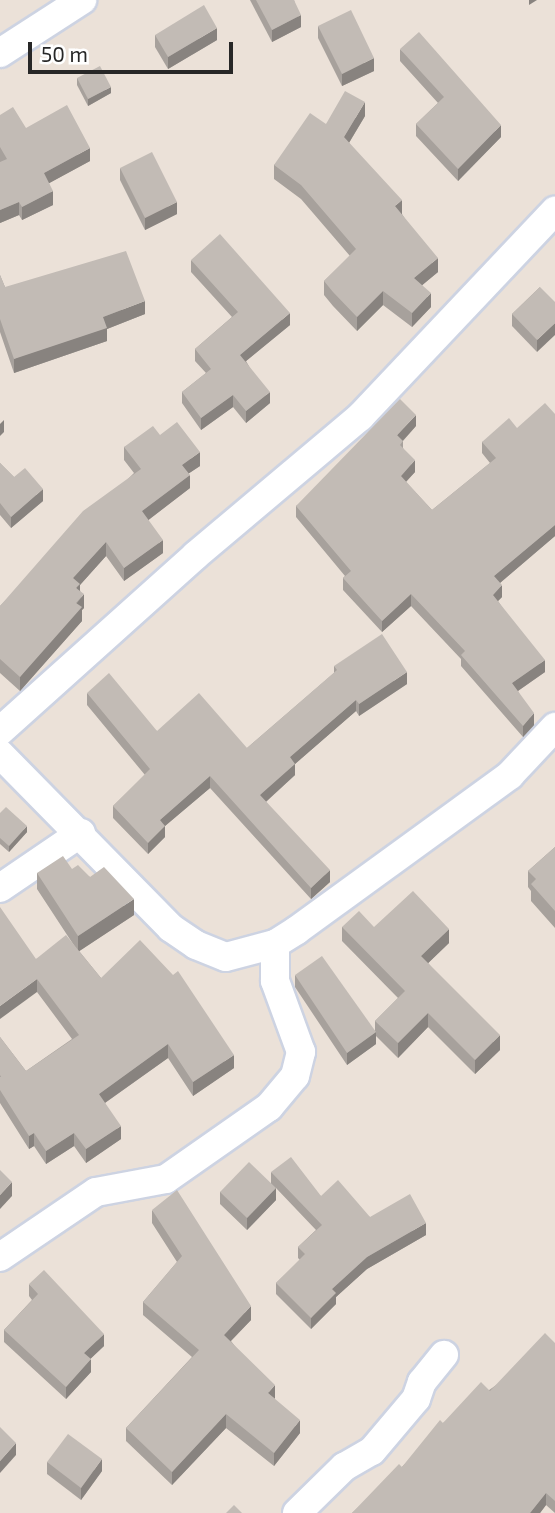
<!DOCTYPE html>
<style>
body{margin:0}
#map{position:relative;width:555px;height:1513px;overflow:hidden;background:#ebe1d8;font-family:"Exo 2",sans-serif}
div>[style]{position:absolute}
.roads{filter:drop-shadow(2px 0 #cdd3e2) drop-shadow(-2px 0 #cdd3e2) drop-shadow(0 2px #cdd3e2) drop-shadow(0 -2px #cdd3e2)}
.street>*{height:28px;margin:-14px;padding:0 14px;transform-origin:14px;border-radius:14px;background:#fff}
.wall>*{inset:0;background:#a7a19c}
.shaded-wall>*{inset:0;background:#88837f}
.building>*{inset:0;background:#c2bbb5}
span{translate:-50% -50%;white-space:nowrap;text-align:center;line-height:1.15;-webkit-text-stroke:7px #fff;paint-order:stroke}
.scale{position:absolute;left:28px;top:42px;width:205px;height:32px;box-sizing:border-box;border:4px solid #272727;border-top:0;padding-left:9px;font-size:21px;line-height:24px;white-space:nowrap;color:#272727;-webkit-text-stroke:5px #fff;paint-order:stroke}
</style>
<div id="map">
<div class="roads">
<div class="street">
<i style="left:0;top:53px;width:98px;rotate:-32.9deg"></i>
<i style="left:0;top:731px;width:263px;rotate:-41.9deg"></i>
<i style="left:196px;top:555px;width:214px;rotate:-40.1deg"></i>
<i style="left:360px;top:417px;width:284px;rotate:-46.6deg"></i>
<i style="left:0;top:754px;width:244px;rotate:45.5deg"></i>
<i style="left:171px;top:928px;width:30px;rotate:34deg"></i>
<i style="left:196px;top:945px;width:32px;rotate:22deg"></i>
<i style="left:226px;top:957px;width:51px;rotate:-14.9deg"></i>
<i style="left:275px;top:944px;width:26px;rotate:-32deg"></i>
<i style="left:297px;top:930px;width:263px;rotate:-36deg"></i>
<i style="left:510px;top:775px;width:66px;rotate:-46.8deg"></i>
<i style="left:0;top:888px;width:98px;rotate:-34.2deg"></i>
<i style="left:0;top:1257px;width:116px;rotate:-34.1deg"></i>
<i style="left:96px;top:1192px;width:71px;rotate:-10.5deg"></i>
<i style="left:166px;top:1179px;width:126px;rotate:-35deg"></i>
<i style="left:269px;top:1107px;width:40px;rotate:-50deg"></i>
<i style="left:295px;top:1076px;width:25px;rotate:-76deg"></i>
<i style="left:301px;top:1052px;width:76px;rotate:-110.1deg"></i>
<i style="left:275px;top:981px;width:37px;rotate:-90deg"></i>
<i style="left:297px;top:1513px;width:66px;rotate:-44.4deg"></i>
<i style="left:344px;top:1467px;width:32px;rotate:-30deg"></i>
<i style="left:372px;top:1451px;width:68px;rotate:-49.8deg"></i>
<i style="left:416px;top:1399px;width:18px;rotate:-71deg"></i>
<i style="left:422px;top:1382px;width:35px;rotate:-51deg"></i>
</div>
</div>
<div class="wall">
<i style="clip-path:polygon(250px 0,294px 0,301px 27px,272px 42px)"></i>
<i style="clip-path:polygon(318px 26px,374px 71px,342px 86px,318px 38px)"></i>
<i style="clip-path:polygon(155px 35px,217px 40px,168px 69px,155px 47px)"></i>
<i style="clip-path:polygon(400px 49px,501px 137px,458px 181px,416px 136px,416px 124px,438px 103px,400px 61px)"></i>
<i style="clip-path:polygon(77px 78px,111px 93px,88px 106px,77px 85px)"></i>
<i style="clip-path:polygon(0 115px,90px 161px,49px 183px,53px 205px,22px 220px,19px 215px,0 223px)"></i>
<i style="clip-path:polygon(365px 116px,349px 143px,402px 214px,438px 272px,422px 285px,431px 307px,412px 327px,383px 305px,357px 331px,333px 306px,324px 295px,324px 281px,350px 256px,301px 199px,274px 179px,274px 165px,326px 124px)"></i>
<i style="clip-path:polygon(120px 168px,177px 214px,145px 230px,120px 180px)"></i>
<i style="clip-path:polygon(191px 260px,290px 325px,246px 361px,270px 403px,246px 423px,233px 407px,201px 430px,182px 403px,182px 392px,206px 373px,195px 361px,195px 349px,232px 317px,191px 272px)"></i>
<i style="clip-path:polygon(0 275px,5px 287px,145px 314px,107px 329px,107px 341px,14px 373px,0 332px)"></i>
<i style="clip-path:polygon(540px 287px,537px 352px,512px 326px,512px 314px)"></i>
<i style="clip-path:polygon(555px 414px,555px 536px,500px 583px,502px 597px,498px 601px,545px 672px,518px 691px,534px 725px,523px 737px,461px 666px,461px 659px,411px 606px,382px 632px,343px 590px,343px 578px,345px 576px,296px 517px,296px 506px,416px 426px,403px 441px,403px 448px,415px 472px,406px 482px,432px 510px,490px 463px,482px 453px,482px 442px)"></i>
<i style="clip-path:polygon(160px 435px,200px 466px,189px 473px,190px 488px,148px 520px,163px 553px,124px 581px,106px 556px,80px 585px,80px 590px,84px 608px,82px 610px,82px 621px,20px 691px,0 673px,0 606px,134px 473px,124px 460px,124px 447px)"></i>
<i style="clip-path:polygon(0 463px,14px 477px,43px 501px,11px 528px,0 515px)"></i>
<i style="clip-path:polygon(334px 666px,407px 684px,359px 716px,356px 711px,295px 764px,295px 775px,266px 802px,330px 882px,311px 899px,210px 788px,165px 826px,165px 837px,148px 854px,113px 818px,113px 806px,145px 775px,87px 705px,87px 693px,157px 731px,247px 748px,334px 673px)"></i>
<i style="clip-path:polygon(0 813px,27px 832px,9px 852px,0 844px)"></i>
<i style="clip-path:polygon(555px 847px,555px 928px,531px 901px,531px 891px,528px 887px,528px 871px)"></i>
<i style="clip-path:polygon(72px 869px,90px 877px,134px 915px,79px 951px,101px 978px,234px 1068px,193px 1096px,168px 1058px,105px 1103px,121px 1139px,86px 1163px,74px 1146px,46px 1164px,34px 1146px,29px 1149px,0 1103px,0 1037px,26px 1071px,72px 1039px,37px 992px,36px 959px,75px 947px,37px 889px,37px 873px)"></i>
<i style="clip-path:polygon(342px 927px,374px 927px,449px 943px,428px 963px,500px 1050px,475px 1074px,428px 1027px,398px 1058px,376px 1036px,376px 1044px,347px 1065px,295px 987px,295px 975px,375px 1031px,375px 1021px,398px 998px,342px 941px)"></i>
<i style="clip-path:polygon(271px 1172px,321px 1196px,370px 1217px,426px 1235px,367px 1269px,336px 1297px,336px 1304px,311px 1329px,276px 1294px,276px 1283px,300px 1260px,298px 1258px,298px 1247px,316px 1230px,276px 1188px,276px 1200px,247px 1230px,220px 1204px,220px 1192px,271px 1183px)"></i>
<i style="clip-path:polygon(152px 1210px,251px 1320px,231px 1341px,300px 1433px,274px 1466px,226px 1428px,172px 1485px,126px 1441px,126px 1428px,192px 1357px,143px 1315px,143px 1302px,177px 1262px,152px 1223px)"></i>
<i style="clip-path:polygon(29px 1284px,104px 1346px,90px 1359px,91px 1372px,66px 1399px,4px 1342px,4px 1330px,32px 1300px,29px 1296px)"></i>
<i style="clip-path:polygon(555px 1343px,555px 1513px,546px 1505px,540px 1513px,352px 1513px,402px 1467px,443px 1423px)"></i>
<i style="clip-path:polygon(47px 1462px,102px 1471px,81px 1500px,47px 1474px)"></i>
</div>
<div class="shaded-wall">
<i style="clip-path:polygon(529px 0,537px 0,529px 5px)"></i>
<i style="clip-path:polygon(301px 15px,301px 27px,272px 42px,272px 30px)"></i>
<i style="clip-path:polygon(217px 28px,217px 40px,168px 69px,168px 57px)"></i>
<i style="clip-path:polygon(374px 58px,374px 71px,342px 86px,342px 74px)"></i>
<i style="clip-path:polygon(111px 87px,111px 93px,88px 106px,88px 99px)"></i>
<i style="clip-path:polygon(365px 102px,365px 116px,344px 151px,344px 137px)"></i>
<i style="clip-path:polygon(501px 125px,501px 137px,458px 181px,458px 169px)"></i>
<i style="clip-path:polygon(90px 148px,90px 161px,44px 186px,44px 173px)"></i>
<i style="clip-path:polygon(53px 191px,53px 205px,22px 220px,22px 207px)"></i>
<i style="clip-path:polygon(402px 200px,402px 214px,395px 220px,395px 206px)"></i>
<i style="clip-path:polygon(19px 202px,19px 215px,0 223px,0 210px)"></i>
<i style="clip-path:polygon(177px 202px,177px 214px,145px 230px,145px 218px)"></i>
<i style="clip-path:polygon(438px 258px,438px 272px,414px 292px,414px 278px)"></i>
<i style="clip-path:polygon(383px 291px,383px 305px,357px 331px,357px 317px)"></i>
<i style="clip-path:polygon(431px 293px,431px 307px,412px 327px,412px 313px)"></i>
<i style="clip-path:polygon(145px 301px,145px 314px,107px 329px,107px 341px,14px 373px,14px 359px,103px 317px)"></i>
<i style="clip-path:polygon(290px 313px,290px 325px,240px 366px,240px 355px)"></i>
<i style="clip-path:polygon(555px 323px,555px 335px,537px 352px,537px 340px)"></i>
<i style="clip-path:polygon(270px 392px,270px 403px,246px 423px,246px 411px)"></i>
<i style="clip-path:polygon(233px 395px,233px 407px,201px 430px,201px 418px)"></i>
<i style="clip-path:polygon(416px 415px,416px 426px,397px 447px,397px 435px)"></i>
<i style="clip-path:polygon(4px 420px,4px 432px,0 436px,0 424px)"></i>
<i style="clip-path:polygon(200px 452px,200px 466px,182px 478px,182px 465px)"></i>
<i style="clip-path:polygon(415px 460px,415px 472px,401px 487px,401px 476px)"></i>
<i style="clip-path:polygon(190px 475px,190px 488px,142px 525px,142px 511px)"></i>
<i style="clip-path:polygon(43px 489px,43px 501px,11px 528px,11px 517px)"></i>
<i style="clip-path:polygon(555px 525px,555px 536px,494px 588px,494px 576px)"></i>
<i style="clip-path:polygon(163px 540px,163px 553px,124px 581px,124px 568px)"></i>
<i style="clip-path:polygon(106px 542px,106px 556px,80px 585px,80px 597px,73px 578px)"></i>
<i style="clip-path:polygon(502px 585px,502px 597px,493px 606px,493px 595px)"></i>
<i style="clip-path:polygon(84px 594px,84px 608px,82px 610px,82px 621px,20px 691px,20px 677px)"></i>
<i style="clip-path:polygon(411px 594px,411px 606px,382px 632px,382px 621px)"></i>
<i style="clip-path:polygon(545px 660px,545px 672px,512px 695px,512px 683px)"></i>
<i style="clip-path:polygon(407px 672px,407px 684px,359px 716px,359px 704px)"></i>
<i style="clip-path:polygon(356px 700px,356px 711px,295px 764px,295px 775px,260px 807px,260px 795px,290px 757px)"></i>
<i style="clip-path:polygon(534px 713px,534px 725px,523px 737px,523px 726px)"></i>
<i style="clip-path:polygon(210px 776px,210px 788px,165px 826px,165px 837px,148px 854px,148px 843px,160px 820px)"></i>
<i style="clip-path:polygon(27px 826px,27px 832px,9px 852px,9px 846px)"></i>
<i style="clip-path:polygon(330px 870px,330px 882px,311px 899px,311px 888px)"></i>
<i style="clip-path:polygon(134px 899px,134px 915px,78px 952px,78px 936px)"></i>
<i style="clip-path:polygon(449px 929px,449px 943px,421px 970px,421px 956px)"></i>
<i style="clip-path:polygon(37px 979px,37px 992px,0 1019px,0 1006px)"></i>
<i style="clip-path:polygon(428px 1013px,428px 1027px,398px 1058px,398px 1043px)"></i>
<i style="clip-path:polygon(376px 1032px,376px 1044px,347px 1065px,347px 1053px)"></i>
<i style="clip-path:polygon(500px 1035px,500px 1050px,475px 1074px,475px 1060px)"></i>
<i style="clip-path:polygon(168px 1044px,168px 1058px,99px 1107px,99px 1094px)"></i>
<i style="clip-path:polygon(234px 1055px,234px 1068px,193px 1096px,193px 1082px)"></i>
<i style="clip-path:polygon(121px 1126px,121px 1139px,86px 1163px,86px 1149px)"></i>
<i style="clip-path:polygon(34px 1133px,34px 1146px,29px 1149px,29px 1136px)"></i>
<i style="clip-path:polygon(74px 1133px,74px 1146px,46px 1164px,46px 1151px)"></i>
<i style="clip-path:polygon(12px 1182px,12px 1196px,0 1209px,0 1195px)"></i>
<i style="clip-path:polygon(276px 1188px,276px 1200px,247px 1230px,247px 1218px)"></i>
<i style="clip-path:polygon(426px 1223px,426px 1235px,367px 1269px,336px 1297px,336px 1304px,311px 1329px,311px 1318px,332px 1289px,367px 1257px)"></i>
<i style="clip-path:polygon(251px 1306px,251px 1320px,224px 1348px,224px 1335px)"></i>
<i style="clip-path:polygon(104px 1334px,104px 1346px,84px 1365px,84px 1353px)"></i>
<i style="clip-path:polygon(91px 1359px,91px 1372px,66px 1399px,66px 1387px)"></i>
<i style="clip-path:polygon(275px 1385px,275px 1399px,268px 1393px)"></i>
<i style="clip-path:polygon(226px 1414px,226px 1428px,172px 1485px,172px 1472px)"></i>
<i style="clip-path:polygon(300px 1420px,300px 1433px,274px 1466px,274px 1453px)"></i>
<i style="clip-path:polygon(16px 1443px,16px 1455px,0 1473px,0 1461px)"></i>
<i style="clip-path:polygon(102px 1459px,102px 1471px,81px 1500px,81px 1488px)"></i>
<i style="clip-path:polygon(546px 1493px,546px 1505px,540px 1513px,530px 1513px)"></i>
</div>
<div class="building">
<i style="clip-path:polygon(256px 0,294px 0,301px 15px,272px 30px)"></i>
<i style="clip-path:polygon(204px 5px,217px 28px,168px 57px,155px 35px)"></i>
<i style="clip-path:polygon(351px 10px,374px 58px,342px 74px,318px 26px)"></i>
<i style="clip-path:polygon(419px 32px,501px 125px,458px 169px,416px 124px,444px 97px,400px 49px)"></i>
<i style="clip-path:polygon(100px 66px,111px 87px,88px 99px,77px 78px)"></i>
<i style="clip-path:polygon(345px 91px,365px 102px,344px 137px,402px 200px,395px 206px,438px 258px,414px 278px,431px 293px,412px 313px,383px 291px,357px 317px,333px 292px,324px 281px,356px 249px,301px 185px,274px 165px,310px 113px,326px 124px)"></i>
<i style="clip-path:polygon(67px 105px,90px 148px,44px 173px,53px 191px,22px 207px,19px 202px,0 210px,0 162px,7px 159px,0 147px,0 115px,13px 107px,26px 128px)"></i>
<i style="clip-path:polygon(152px 152px,177px 202px,145px 218px,120px 168px)"></i>
<i style="clip-path:polygon(220px 234px,290px 313px,240px 355px,270px 392px,246px 411px,233px 395px,201px 418px,182px 392px,211px 369px,195px 349px,238px 312px,191px 260px)"></i>
<i style="clip-path:polygon(126px 251px,145px 301px,103px 317px,107px 328px,14px 359px,0 319px,0 275px,5px 287px)"></i>
<i style="clip-path:polygon(540px 287px,555px 302px,555px 323px,537px 340px,512px 314px)"></i>
<i style="clip-path:polygon(400px 399px,416px 415px,397px 435px,403px 441px,400px 445px,415px 460px,401px 476px,432px 510px,496px 458px,482px 442px,509px 418px,517px 428px,545px 403px,555px 414px,555px 525px,494px 576px,502px 585px,493px 595px,545px 660px,512px 683px,534px 713px,523px 726px,461px 655px,465px 651px,411px 594px,382px 621px,343px 578px,351px 571px,296px 506px)"></i>
<i style="clip-path:polygon(177px 422px,200px 452px,182px 465px,190px 475px,142px 511px,163px 540px,124px 568px,106px 542px,73px 578px,80px 584px,76px 588px,84px 594px,76px 603px,82px 607px,20px 677px,0 659px,0 606px,83px 511px,141px 469px,124px 447px,153px 426px,160px 435px)"></i>
<i style="clip-path:polygon(0 463px,14px 477px,25px 468px,43px 489px,11px 517px,0 503px)"></i>
<i style="clip-path:polygon(382px 634px,407px 672px,359px 704px,356px 700px,290px 757px,295px 764px,260px 795px,330px 870px,311px 888px,210px 776px,160px 820px,165px 826px,148px 843px,113px 806px,150px 769px,87px 693px,109px 673px,157px 731px,199px 693px,247px 748px,337px 670px,334px 666px)"></i>
<i style="clip-path:polygon(6px 807px,27px 826px,9px 846px,0 838px,0 813px)"></i>
<i style="clip-path:polygon(555px 847px,555px 911px,531px 884px,536px 879px,528px 871px)"></i>
<i style="clip-path:polygon(63px 856px,72px 869px,78px 865px,90px 877px,104px 867px,134px 899px,78px 936px,37px 873px)"></i>
<i style="clip-path:polygon(413px 891px,449px 929px,421px 956px,500px 1035px,475px 1060px,428px 1013px,398px 1043px,375px 1021px,405px 991px,342px 927px,359px 911px,374px 927px)"></i>
<i style="clip-path:polygon(0 907px,36px 959px,66px 935px,101px 978px,140px 940px,173px 975px,178px 971px,234px 1055px,193px 1082px,168px 1044px,99px 1094px,121px 1126px,86px 1149px,74px 1133px,46px 1151px,34px 1133px,29px 1136px,0 1090px,0 1077px,1px 1077px,0 1075px,0 1037px,26px 1071px,79px 1035px,37px 979px,0 1006px)"></i>
<i style="clip-path:polygon(322px 956px,376px 1032px,347px 1053px,295px 975px)"></i>
<i style="clip-path:polygon(291px 1157px,321px 1196px,338px 1180px,370px 1217px,410px 1194px,426px 1223px,367px 1257px,332px 1289px,336px 1293px,311px 1318px,276px 1283px,305px 1254px,298px 1247px,322px 1225px,271px 1172px)"></i>
<i style="clip-path:polygon(249px 1162px,276px 1188px,247px 1218px,220px 1192px)"></i>
<i style="clip-path:polygon(0 1170px,12px 1182px,0 1195px)"></i>
<i style="clip-path:polygon(177px 1190px,251px 1306px,224px 1335px,275px 1385px,268px 1393px,300px 1420px,274px 1453px,226px 1414px,172px 1472px,126px 1428px,199px 1350px,143px 1302px,182px 1256px,152px 1210px)"></i>
<i style="clip-path:polygon(44px 1270px,104px 1334px,84px 1353px,91px 1359px,66px 1387px,4px 1330px,38px 1294px,29px 1284px)"></i>
<i style="clip-path:polygon(545px 1333px,555px 1343px,555px 1501px,546px 1493px,530px 1513px,352px 1513px,399px 1464px,402px 1467px,440px 1420px,443px 1423px,481px 1382px,490px 1391px)"></i>
<i style="clip-path:polygon(0 1427px,16px 1443px,0 1461px)"></i>
<i style="clip-path:polygon(68px 1434px,102px 1459px,81px 1488px,47px 1462px)"></i>
<i style="clip-path:polygon(234px 1505px,242px 1513px,226px 1513px)"></i>
</div>
<div class="scale">50 m</div>
</div>
